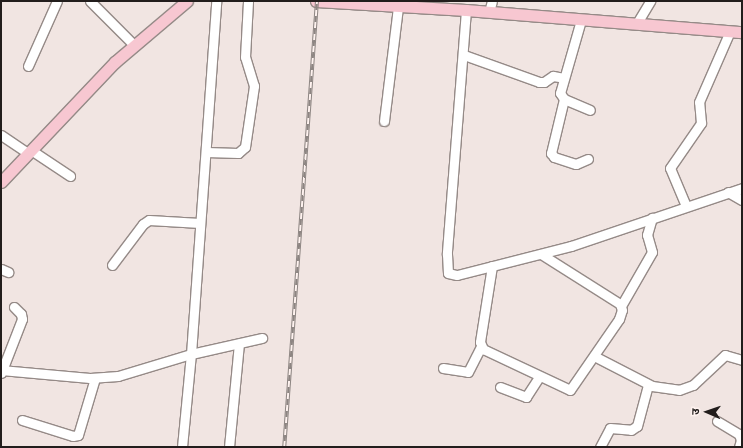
<!DOCTYPE html>
<meta charset="utf-8">
<style>
body{margin:0}
#map{position:relative;width:743px;height:448px;overflow:hidden;background:#f1e5e2;font-family:Montserrat,"Noto Sans Devanagari",sans-serif}
div>[style]{position:absolute}
.roads{filter:drop-shadow(1px 0 #958a87) drop-shadow(-1px 0 #958a87) drop-shadow(0 1px #958a87) drop-shadow(0 -1px #958a87)}
.minor>*{height:9px;margin:-4.5px;padding:0 4.5px;transform-origin:4.5px;border-radius:4.5px;background:#fff}
.major>*{height:11px;margin:-5.5px;padding:0 5.5px;transform-origin:5.5px;border-radius:5.5px;background:#f7c7d1}
.rail>*{height:3.5px;margin-top:-1.75px;transform-origin:0;background:repeating-linear-gradient(90deg,#fef2ef 0 6px,#8d8582 0 12px);box-sizing:border-box;border-block:1px solid #8d8582}
span{translate:-50% -50%;white-space:nowrap;text-align:center;line-height:1.15;-webkit-text-stroke:4px #fef2ef;paint-order:stroke}
.frame{position:absolute;inset:0;border:2px solid #221d1c;pointer-events:none}
.north{position:absolute;left:687px;top:392px;width:40px;height:40px;-webkit-text-stroke:3px #fef2ef;paint-order:stroke;rotate:272deg;font-size:11px;font-weight:700;line-height:16px;text-align:center;color:#221d1c}
.north::after{content:'';display:block;margin:auto;width:14px;height:18px;background:#221d1c;clip-path:polygon(50% 0,100% 100%,50% 72%,0 100%)}
</style>
<div id="map">
<div class="roads">
<div class="minor">
<i style="left:90px;top:1px;width:62px;rotate:45deg"></i>
<i style="left:466px;top:10px;width:245px;rotate:94.5deg"></i>
<i style="left:447px;top:254px;width:19px;rotate:87deg"></i>
<i style="left:448px;top:273px;width:9px;rotate:13deg"></i>
<i style="left:457px;top:275px;width:118px;rotate:-14.3deg"></i>
<i style="left:571px;top:246px;width:181px;rotate:-18.7deg"></i>
<i style="left:489px;top:12px;width:11px;rotate:-75deg"></i>
<i style="left:581px;top:20px;width:76px;rotate:106deg"></i>
<i style="left:560px;top:93px;width:7px;rotate:56deg"></i>
<i style="left:564px;top:99px;width:28px;rotate:23deg"></i>
<i style="left:637px;top:23px;width:26px;rotate:-59deg"></i>
<i style="left:464px;top:55px;width:80px;rotate:19.8deg"></i>
<i style="left:539px;top:82px;width:5px"></i>
<i style="left:544px;top:82px;width:11px;rotate:-34deg"></i>
<i style="left:553px;top:76px;width:11px;rotate:10deg"></i>
<i style="left:28px;top:66px;width:71px;rotate:-66deg"></i>
<i style="left:564px;top:99px;width:56px;rotate:103.5deg"></i>
<i style="left:551px;top:153px;width:5px;rotate:53deg"></i>
<i style="left:554px;top:157px;width:23px;rotate:18deg"></i>
<i style="left:576px;top:164px;width:13px;rotate:-23deg"></i>
<i style="left:384px;top:121px;width:115px;rotate:-83deg"></i>
<i style="left:1px;top:135px;width:32px;rotate:34deg"></i>
<i style="left:31px;top:150px;width:47px;rotate:33.7deg"></i>
<i style="left:206px;top:152px;width:32px;rotate:2deg"></i>
<i style="left:238px;top:153px;width:9px;rotate:-41deg"></i>
<i style="left:245px;top:147px;width:62px;rotate:-81.6deg"></i>
<i style="left:254px;top:86px;width:30px;rotate:-107deg"></i>
<i style="left:245px;top:57px;width:56px;rotate:-86.9deg"></i>
<i style="left:728px;top:192px;width:16px;rotate:30deg"></i>
<i style="left:686px;top:206px;width:41px;rotate:-112.8deg"></i>
<i style="left:670px;top:168px;width:55px;rotate:-55.4deg"></i>
<i style="left:701px;top:123px;width:21px;rotate:-95deg"></i>
<i style="left:699px;top:102px;width:77px;rotate:-66.4deg"></i>
<i style="left:112px;top:265px;width:51px;rotate:-52.9deg"></i>
<i style="left:143px;top:224px;width:7px;rotate:-34deg"></i>
<i style="left:149px;top:220px;width:51px;rotate:3.4deg"></i>
<i style="left:492px;top:266px;width:77px;rotate:99deg"></i>
<i style="left:480px;top:342px;width:8px;rotate:67deg"></i>
<i style="left:483px;top:349px;width:96px;rotate:25.2deg"></i>
<i style="left:570px;top:390px;width:86px;rotate:-55.4deg"></i>
<i style="left:619px;top:319px;width:9px;rotate:-72deg"></i>
<i style="left:622px;top:310px;width:6px;rotate:-108deg"></i>
<i style="left:620px;top:304px;width:93px;rotate:-147.7deg"></i>
<i style="left:1px;top:269px;width:8px;rotate:23deg"></i>
<i style="left:621px;top:306px;width:62px;rotate:-60.1deg"></i>
<i style="left:652px;top:252px;width:18px;rotate:-106deg"></i>
<i style="left:647px;top:235px;width:18px;rotate:-74deg"></i>
<i style="left:594px;top:356px;width:65px;rotate:27.3deg"></i>
<i style="left:652px;top:386px;width:27px;rotate:8deg"></i>
<i style="left:679px;top:390px;width:15px;rotate:-20deg"></i>
<i style="left:693px;top:385px;width:44px;rotate:-43.2deg"></i>
<i style="left:725px;top:355px;width:18px;rotate:16deg"></i>
<i style="left:443px;top:368px;width:25px;rotate:9deg"></i>
<i style="left:468px;top:372px;width:29px;rotate:-63deg"></i>
<i style="left:1px;top:370px;width:89px;rotate:5.1deg"></i>
<i style="left:90px;top:378px;width:28px;rotate:-4deg"></i>
<i style="left:118px;top:376px;width:76px;rotate:-16.8deg"></i>
<i style="left:191px;top:354px;width:73px;rotate:-12.7deg"></i>
<i style="left:1px;top:373px;width:58px;rotate:-68.7deg"></i>
<i style="left:22px;top:319px;width:5px;rotate:-101deg"></i>
<i style="left:21px;top:314px;width:10px;rotate:-135deg"></i>
<i style="left:500px;top:387px;width:28px;rotate:21deg"></i>
<i style="left:526px;top:397px;width:24px;rotate:-57deg"></i>
<i style="left:22px;top:420px;width:53px;rotate:17.4deg"></i>
<i style="left:73px;top:436px;width:5px;rotate:-11deg"></i>
<i style="left:78px;top:435px;width:59px;rotate:-73.4deg"></i>
<i style="left:717px;top:421px;width:26px;rotate:31deg"></i>
<i style="left:739px;top:434px;width:6px;rotate:72deg"></i>
<i style="left:741px;top:440px;width:7px;rotate:106deg"></i>
<i style="left:182px;top:447px;width:93px;rotate:-84.5deg"></i>
<i style="left:191px;top:354px;width:354px;rotate:-85.9deg"></i>
<i style="left:229px;top:447px;width:104px;rotate:-84.5deg"></i>
<i style="left:600px;top:447px;width:21px;rotate:-62deg"></i>
<i style="left:610px;top:428px;width:21px;rotate:5deg"></i>
<i style="left:631px;top:430px;width:7px;rotate:-34deg"></i>
<i style="left:637px;top:426px;width:42px;rotate:-75deg"></i>
</div>
<div class="major">
<i style="left:316px;top:1px;width:150px;rotate:3.4deg"></i>
<i style="left:466px;top:10px;width:277px;rotate:4.6deg"></i>
<i style="left:1px;top:182px;width:166px;rotate:-46.5deg"></i>
<i style="left:115px;top:62px;width:94px;rotate:-40.3deg"></i>
</div>
</div>
<div class="rail">
<i style="left:284px;top:447px;width:447px;rotate:-85.8deg"></i>
</div>
<div class="frame"></div>
<div class="north">उ</div>
</div>
